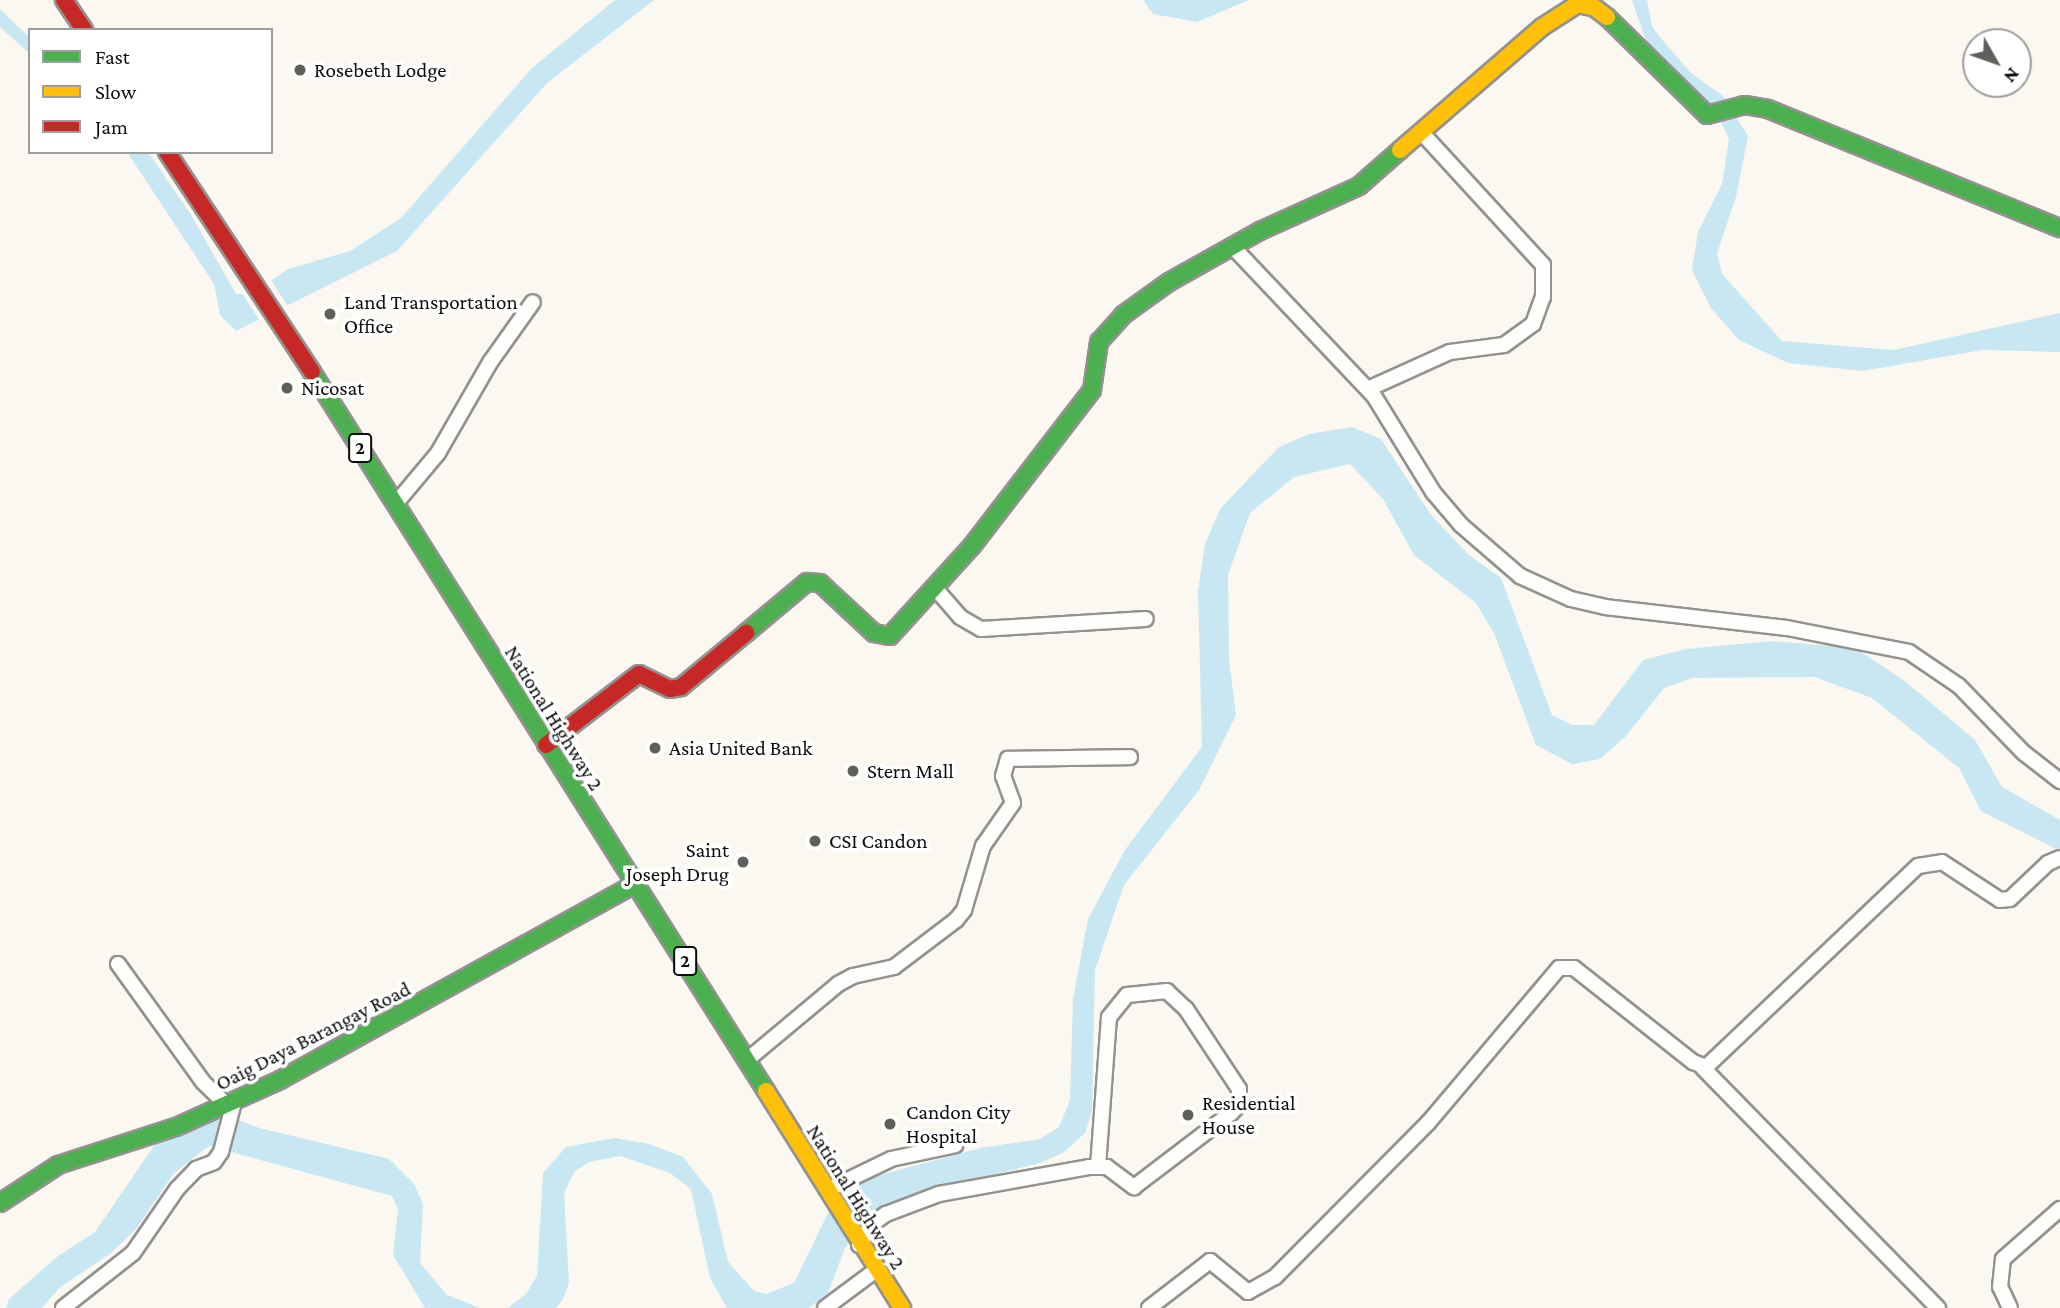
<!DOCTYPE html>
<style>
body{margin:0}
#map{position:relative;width:2060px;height:1308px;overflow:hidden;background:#faf8f0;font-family:"Crimson Pro",serif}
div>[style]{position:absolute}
.water>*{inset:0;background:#c8e7f3}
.pier>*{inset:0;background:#faf8f0}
.roads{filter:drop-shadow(2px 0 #93928f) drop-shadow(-2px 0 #93928f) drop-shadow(0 2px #93928f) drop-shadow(0 -2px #93928f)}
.street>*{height:14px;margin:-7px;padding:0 7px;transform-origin:7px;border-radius:7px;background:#fefefd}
.fast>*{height:16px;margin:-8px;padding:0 8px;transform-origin:8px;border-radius:8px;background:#4caf50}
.slow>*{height:16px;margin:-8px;padding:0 8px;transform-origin:8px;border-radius:8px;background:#ffc107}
.jam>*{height:16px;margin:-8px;padding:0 8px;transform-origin:8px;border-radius:8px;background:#c62828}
.dots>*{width:19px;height:19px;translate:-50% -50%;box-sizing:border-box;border:4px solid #fff;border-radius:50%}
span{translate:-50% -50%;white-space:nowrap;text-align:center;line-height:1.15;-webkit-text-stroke:7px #fff;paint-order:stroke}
.shield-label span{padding:2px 5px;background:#fff;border:2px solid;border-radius:5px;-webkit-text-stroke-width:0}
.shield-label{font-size:19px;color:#0c0c0c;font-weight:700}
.poi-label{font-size:21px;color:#0c0c0c}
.left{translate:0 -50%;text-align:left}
.right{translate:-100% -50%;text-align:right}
.street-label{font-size:21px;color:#0c0c0c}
.legend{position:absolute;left:28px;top:28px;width:245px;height:126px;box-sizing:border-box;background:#fff;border:2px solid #9e9e9e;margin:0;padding:9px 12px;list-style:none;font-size:21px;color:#0c0c0c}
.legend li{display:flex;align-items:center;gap:14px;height:35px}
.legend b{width:35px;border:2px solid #9e9e9e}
.north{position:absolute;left:1962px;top:28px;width:70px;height:70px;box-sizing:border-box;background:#fff;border:2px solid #9e9e9e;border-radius:50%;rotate:130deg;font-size:19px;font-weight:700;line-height:28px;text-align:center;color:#0c0c0c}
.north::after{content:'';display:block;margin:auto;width:24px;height:32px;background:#5f5f5c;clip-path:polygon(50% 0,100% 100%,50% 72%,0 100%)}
</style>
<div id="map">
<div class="water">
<i style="clip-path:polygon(615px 0,654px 0,547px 83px,397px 251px,236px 331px,220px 315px,214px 284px,127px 152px,148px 152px,190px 213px,236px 294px,251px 294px,288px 269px,350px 251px,401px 218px,532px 68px)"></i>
<i style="clip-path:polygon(1143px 0,1249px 0,1197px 22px,1153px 14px)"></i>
<i style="clip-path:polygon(1632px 0,1647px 0,1652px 26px,1659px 36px,1691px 73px,1723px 96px,1748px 136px,1736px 197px,1717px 253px,1722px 274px,1782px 341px,1894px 350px,2060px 313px,2060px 352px,1982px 350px,1863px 371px,1788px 363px,1739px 340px,1711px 308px,1692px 270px,1698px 232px,1722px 184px,1729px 139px,1716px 111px,1647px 44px)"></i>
<i style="clip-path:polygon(0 9px,30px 38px,30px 54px,0 27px)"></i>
<i style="clip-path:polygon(1352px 427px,1381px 439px,1431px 515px,1469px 555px,1501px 578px,1552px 715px,1572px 725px,1594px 725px,1643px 660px,1686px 649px,1773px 641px,1855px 648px,1906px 682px,1975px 740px,2002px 787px,2060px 820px,2060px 851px,1981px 811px,1959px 768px,1872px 698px,1815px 677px,1692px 678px,1664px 688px,1625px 737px,1600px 759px,1572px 764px,1536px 745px,1494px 633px,1476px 603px,1414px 555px,1383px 499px,1350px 464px,1294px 477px,1250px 513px,1228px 575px,1229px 660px,1236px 715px,1199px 790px,1124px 885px,1095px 970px,1092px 1112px,1085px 1133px,1064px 1152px,1043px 1162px,915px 1195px,866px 1217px,845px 1248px,828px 1293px,809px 1308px,727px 1308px,710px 1278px,691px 1189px,670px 1173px,620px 1156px,589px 1162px,574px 1172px,564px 1193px,569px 1283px,563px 1299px,556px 1308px,508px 1308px,526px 1294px,537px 1276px,543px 1173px,566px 1147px,614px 1138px,649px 1144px,683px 1157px,712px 1194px,728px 1262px,754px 1291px,766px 1294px,794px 1283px,830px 1209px,854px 1186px,872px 1177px,981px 1148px,1040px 1139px,1059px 1127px,1070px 1100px,1073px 999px,1088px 919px,1125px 850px,1202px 747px,1198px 591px,1205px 544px,1220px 509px,1279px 447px,1309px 434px)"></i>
<i style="clip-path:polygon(224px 1114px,259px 1128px,389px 1159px,414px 1184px,423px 1204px,420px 1263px,447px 1295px,480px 1308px,425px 1308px,393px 1255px,398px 1209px,392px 1196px,209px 1146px,174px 1173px,136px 1229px,111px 1253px,59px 1288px,42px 1308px,6px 1308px,9px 1299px,58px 1256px,95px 1232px,158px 1140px)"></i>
</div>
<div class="pier">
<i style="clip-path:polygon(269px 277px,289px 308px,262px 324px,240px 290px,250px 290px)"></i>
</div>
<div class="roads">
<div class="street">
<i style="left:1232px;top:246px;width:207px;rotate:46.6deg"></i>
<i style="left:1374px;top:396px;width:113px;rotate:58.4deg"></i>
<i style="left:1433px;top:492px;width:43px;rotate:49.7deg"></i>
<i style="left:1461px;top:525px;width:78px;rotate:40.8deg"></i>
<i style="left:1520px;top:576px;width:56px;rotate:24.3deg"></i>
<i style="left:1571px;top:599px;width:35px;rotate:13deg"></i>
<i style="left:1605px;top:607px;width:183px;rotate:6.6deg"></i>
<i style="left:1787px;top:628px;width:124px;rotate:11.1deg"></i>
<i style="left:1909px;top:652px;width:60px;rotate:34.2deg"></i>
<i style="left:1959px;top:686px;width:93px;rotate:45.9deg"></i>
<i style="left:2024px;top:753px;width:46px;rotate:37.9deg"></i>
<i style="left:1368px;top:389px;width:90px;rotate:-24.3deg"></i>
<i style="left:1450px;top:352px;width:54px;rotate:-7.4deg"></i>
<i style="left:1504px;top:345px;width:36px;rotate:-36deg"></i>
<i style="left:1533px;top:324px;width:29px;rotate:-70deg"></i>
<i style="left:1543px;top:297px;width:32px;rotate:-90deg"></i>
<i style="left:1543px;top:265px;width:179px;rotate:-132.5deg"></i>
<i style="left:397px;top:502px;width:64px;rotate:-50.1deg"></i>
<i style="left:438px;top:453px;width:106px;rotate:-60.1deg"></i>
<i style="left:491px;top:361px;width:72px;rotate:-54.6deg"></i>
<i style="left:935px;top:588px;width:38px;rotate:49deg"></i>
<i style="left:960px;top:617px;width:24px;rotate:30deg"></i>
<i style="left:981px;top:629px;width:165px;rotate:-3.5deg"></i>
<i style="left:118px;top:964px;width:145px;rotate:54.2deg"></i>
<i style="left:203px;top:1082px;width:33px;rotate:44deg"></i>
<i style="left:746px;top:1061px;width:120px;rotate:-39.9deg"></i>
<i style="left:838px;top:984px;width:17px;rotate:-28deg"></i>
<i style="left:853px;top:976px;width:42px;rotate:-12.4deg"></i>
<i style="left:894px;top:967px;width:78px;rotate:-37.2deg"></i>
<i style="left:956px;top:920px;width:13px;rotate:-51deg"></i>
<i style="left:964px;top:910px;width:67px;rotate:-73.5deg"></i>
<i style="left:983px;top:846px;width:52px;rotate:-55.1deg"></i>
<i style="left:1013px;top:803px;width:29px;rotate:-110deg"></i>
<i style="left:1003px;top:776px;width:18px;rotate:-74deg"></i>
<i style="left:1008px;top:759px;width:122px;rotate:-0.9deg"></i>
<i style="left:1703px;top:1068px;width:336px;rotate:45.6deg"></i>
<i style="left:827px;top:1190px;width:71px;rotate:-25.8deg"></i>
<i style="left:891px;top:1159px;width:66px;rotate:-12.2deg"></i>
<i style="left:859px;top:1245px;width:25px;rotate:-58deg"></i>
<i style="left:872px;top:1224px;width:17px;rotate:-36deg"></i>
<i style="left:886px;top:1214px;width:57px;rotate:-20.7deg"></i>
<i style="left:939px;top:1194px;width:152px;rotate:-10.2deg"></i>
<i style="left:1089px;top:1167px;width:18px"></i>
<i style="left:1107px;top:1167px;width:34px;rotate:37deg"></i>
<i style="left:1134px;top:1187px;width:122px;rotate:-37.3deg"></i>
<i style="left:1231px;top:1113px;width:11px;rotate:-45deg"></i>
<i style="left:1239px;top:1105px;width:16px;rotate:-90deg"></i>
<i style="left:1239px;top:1089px;width:96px;rotate:-123.5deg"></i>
<i style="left:1186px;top:1009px;width:26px;rotate:-137deg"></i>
<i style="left:1167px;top:991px;width:40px;rotate:174.3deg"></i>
<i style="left:1127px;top:995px;width:28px;rotate:129deg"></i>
<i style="left:1109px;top:1017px;width:150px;rotate:94.2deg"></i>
<i style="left:63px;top:1308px;width:89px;rotate:-38.2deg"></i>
<i style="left:133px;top:1253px;width:78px;rotate:-55.5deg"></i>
<i style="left:177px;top:1189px;width:28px;rotate:-46deg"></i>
<i style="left:196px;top:1169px;width:19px;rotate:-21deg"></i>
<i style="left:214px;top:1162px;width:12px;rotate:-55deg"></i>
<i style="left:221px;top:1152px;width:52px;rotate:-75.4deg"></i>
<i style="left:825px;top:1308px;width:64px;rotate:-36.7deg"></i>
<i style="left:1149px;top:1308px;width:77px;rotate:-37.6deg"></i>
<i style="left:1210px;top:1261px;width:49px;rotate:39.2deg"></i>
<i style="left:1248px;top:1292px;width:31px;rotate:-29deg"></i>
<i style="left:1275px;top:1277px;width:217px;rotate:-45.2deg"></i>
<i style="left:1428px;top:1123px;width:203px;rotate:-49.8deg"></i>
<i style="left:1559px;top:968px;width:15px"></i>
<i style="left:1574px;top:968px;width:152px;rotate:38.3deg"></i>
<i style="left:1693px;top:1062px;width:14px;rotate:21deg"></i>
<i style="left:1706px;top:1067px;width:292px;rotate:-43.5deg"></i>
<i style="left:1918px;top:866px;width:24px;rotate:-9deg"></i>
<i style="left:1942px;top:862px;width:69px;rotate:33.2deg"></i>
<i style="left:2000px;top:900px;width:10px;rotate:-6deg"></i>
<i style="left:2010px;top:899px;width:52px;rotate:-43.5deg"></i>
<i style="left:2048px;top:863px;width:13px;rotate:-23deg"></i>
<i style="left:2010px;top:1308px;width:23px;rotate:-115deg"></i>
<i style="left:2000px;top:1287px;width:28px;rotate:-84deg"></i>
<i style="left:2003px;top:1259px;width:76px;rotate:-41.3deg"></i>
</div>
<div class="fast">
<i style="left:1607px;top:17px;width:140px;rotate:44.4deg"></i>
<i style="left:1707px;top:115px;width:39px;rotate:-15deg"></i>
<i style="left:1745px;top:105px;width:23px;rotate:10deg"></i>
<i style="left:1768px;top:109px;width:315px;rotate:22.2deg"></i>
<i style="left:312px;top:372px;width:850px;rotate:57.73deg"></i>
<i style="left:746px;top:633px;width:80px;rotate:-39.9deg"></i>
<i style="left:807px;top:582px;width:13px;rotate:4deg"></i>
<i style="left:820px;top:583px;width:74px;rotate:42.8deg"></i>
<i style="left:874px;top:633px;width:16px;rotate:11deg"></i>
<i style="left:890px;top:636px;width:122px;rotate:-47.7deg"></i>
<i style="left:972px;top:546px;width:197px;rotate:-52.4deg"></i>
<i style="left:1092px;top:390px;width:49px;rotate:-81.7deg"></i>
<i style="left:1099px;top:342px;width:36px;rotate:-48deg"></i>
<i style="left:1123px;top:315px;width:57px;rotate:-35.7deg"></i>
<i style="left:1169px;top:282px;width:104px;rotate:-29.3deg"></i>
<i style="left:1260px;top:231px;width:109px;rotate:-24.4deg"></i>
<i style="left:1359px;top:186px;width:55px;rotate:-41.3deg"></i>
<i style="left:0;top:1203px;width:69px;rotate:-33.2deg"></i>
<i style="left:58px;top:1165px;width:124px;rotate:-17.9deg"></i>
<i style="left:176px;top:1127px;width:114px;rotate:-24.3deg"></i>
<i style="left:280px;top:1080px;width:408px;rotate:-28.9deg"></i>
</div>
<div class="slow">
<i style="left:1400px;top:150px;width:188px;rotate:-40.9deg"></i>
<i style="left:1542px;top:27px;width:43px;rotate:-32.6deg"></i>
<i style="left:1578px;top:4px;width:17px;rotate:13deg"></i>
<i style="left:1595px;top:8px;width:15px;rotate:37deg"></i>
<i style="left:766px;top:1091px;width:256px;rotate:57.9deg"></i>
</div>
<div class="jam">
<i style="left:64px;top:0;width:36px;rotate:56deg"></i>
<i style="left:167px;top:152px;width:263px;rotate:56.6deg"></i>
<i style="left:546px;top:745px;width:117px;rotate:-37.4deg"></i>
<i style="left:639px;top:674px;width:34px;rotate:26deg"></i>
<i style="left:670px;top:689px;width:11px;rotate:-10deg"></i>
<i style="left:681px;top:687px;width:85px;rotate:-39.7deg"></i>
</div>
</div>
<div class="dots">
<i style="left:300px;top:70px;background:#5f5f5c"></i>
<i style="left:330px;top:314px;background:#5f5f5c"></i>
<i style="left:287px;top:388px;background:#5f5f5c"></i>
<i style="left:655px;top:748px;background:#5f5f5c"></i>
<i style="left:853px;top:771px;background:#5f5f5c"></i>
<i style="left:815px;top:841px;background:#5f5f5c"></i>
<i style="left:743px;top:862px;background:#5f5f5c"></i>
<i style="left:1188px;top:1115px;background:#5f5f5c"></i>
<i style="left:890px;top:1124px;background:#5f5f5c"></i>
</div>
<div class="shield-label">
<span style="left:360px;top:448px">2</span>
<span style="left:685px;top:961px">2</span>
</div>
<div class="poi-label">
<span class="left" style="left:314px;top:70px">Rosebeth Lodge</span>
<span class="left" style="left:344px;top:314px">Land Transportation<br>Office</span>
<span class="left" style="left:301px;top:388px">Nicosat</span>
<span class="left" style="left:669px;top:748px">Asia United Bank</span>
<span class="left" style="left:867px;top:771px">Stern Mall</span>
<span class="left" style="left:829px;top:841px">CSI Candon</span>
<span class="right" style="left:729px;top:862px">Saint<br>Joseph Drug</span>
<span class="left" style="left:1202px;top:1115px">Residential<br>House</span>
<span class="left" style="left:906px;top:1124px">Candon City<br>Hospital</span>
</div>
<div class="street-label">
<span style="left:554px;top:718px;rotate:58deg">National Highway 2</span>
<span style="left:313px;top:1036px;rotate:-27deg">Oaig Daya Barangay Road</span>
<span style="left:856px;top:1197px;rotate:58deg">National Highway 2</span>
</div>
<ul class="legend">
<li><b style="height:9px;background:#4caf50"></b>Fast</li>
<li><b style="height:9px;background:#ffc107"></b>Slow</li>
<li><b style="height:9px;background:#c62828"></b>Jam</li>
</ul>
<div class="north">N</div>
</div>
